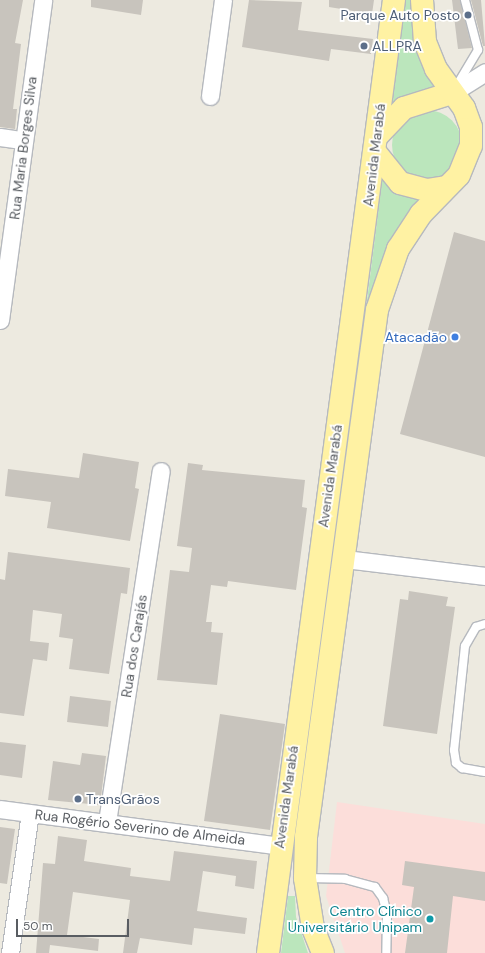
<!DOCTYPE html>
<meta charset="utf-8">
<style>
body{margin:0}
#map{position:relative;width:485px;height:953px;overflow:hidden;background:#edeae0;font-family:"DM Sans",sans-serif}
div>[style]{position:absolute}
.medical>*{inset:0;background:#fcdeda}
.green>*{inset:0;background:#bbe6bc}
.round{border-radius:50%}
.building>*{inset:0;background:#c8c4bd}
.roads{filter:drop-shadow(1px 0 #b6b9be) drop-shadow(-1px 0 #b6b9be) drop-shadow(0 1px #b6b9be) drop-shadow(0 -1px #b6b9be)}
.service>*{height:8px;margin:-4px;padding:0 4px;transform-origin:4px;border-radius:4px;background:#fff}
.minor>*{height:17px;margin:-8.5px;padding:0 8.5px;transform-origin:8.5px;border-radius:8.5px;background:#fff}
.primary>*{height:22px;margin:-11px;padding:0 11px;transform-origin:11px;border-radius:11px;background:#fff2a3}
.dots>*{width:11px;height:11px;translate:-50% -50%;box-sizing:border-box;border:2px solid #fff;border-radius:50%}
span{translate:-50% -50%;white-space:nowrap;text-align:center;line-height:1.15;-webkit-text-stroke:3.5px #fff;paint-order:stroke}
.service-label{font-size:14px;color:#4e5e75}
.right{translate:-100% -50%;text-align:right}
.left{translate:0 -50%;text-align:left}
.street-label{font-size:14px;color:#595d62}
.shop-label{font-size:14px;color:#366cbe}
.culture-label{font-size:14px;color:#0d838f}
.scale{position:absolute;left:16px;top:919px;width:113px;height:18px;box-sizing:border-box;border:2px solid #595d62;border-top:0;padding-left:5px;font-size:12px;line-height:14px;white-space:nowrap;color:#595d62;-webkit-text-stroke:3px #fff;paint-order:stroke}
</style>
<div id="map">
<div class="medical">
<i style="clip-path:polygon(337px 802px,485px 824px,485px 953px,345px 953px,326px 896px)"></i>
</div>
<div class="green">
<i style="clip-path:polygon(404px 0,414px 0,438px 91px,392px 106px)"></i>
<i class="round" style="left:392px;top:110px;width:70px;height:70px"></i>
<i style="clip-path:polygon(383px 174px,428px 196px,395px 233px,384px 255px,368px 330px,363px 332px)"></i>
<i style="clip-path:polygon(288px 896px,295px 896px,296px 917px,308px 953px,281px 953px)"></i>
</div>
<div class="building">
<i style="clip-path:polygon(0 0,23px 0,15px 43px,21px 44px,13px 109px,17px 109px,15px 129px,0 127px)"></i>
<i style="clip-path:polygon(91px 0,143px 0,141px 15px,91px 7px)"></i>
<i style="clip-path:polygon(249px 0,302px 2px,298px 30px,373px 39px,371px 54px,331px 49px,329px 61px,242px 47px)"></i>
<i style="clip-path:polygon(329px 0,374px 0,372px 14px,329px 7px)"></i>
<i style="clip-path:polygon(452px 0,460px 0,472px 48px,458px 49px)"></i>
<i style="clip-path:polygon(471px 0,481px 0,485px 46px,483px 46px)"></i>
<i style="clip-path:polygon(454px 232px,485px 241px,485px 457px,400px 434px)"></i>
<i style="clip-path:polygon(83px 453px,139px 462px,135px 488px,139px 489px,130px 541px,47px 528px,51px 502px,5px 496px,8px 469px,79px 478px)"></i>
<i style="clip-path:polygon(188px 463px,203px 465px,202px 470px,305px 480px,302px 507px,307px 508px,296px 590px,228px 581px,227px 587px,211px 585px,206px 622px,212px 622px,211px 632px,223px 633px,217px 685px,157px 680px,170px 570px,189px 572px,192px 548px,177px 546px)"></i>
<i style="clip-path:polygon(8px 552px,130px 568px,127px 594px,121px 593px,109px 674px,69px 669px,73px 639px,59px 637px,62px 614px,33px 610px,30px 641px,49px 643px,47px 661px,33px 659px,24px 716px,0 713px,0 579px,5px 580px)"></i>
<i style="clip-path:polygon(409px 591px,448px 597px,446px 606px,455px 607px,437px 734px,383px 726px,400px 599px,408px 600px)"></i>
<i style="clip-path:polygon(70px 696px,111px 701px,108px 727px,67px 722px)"></i>
<i style="clip-path:polygon(220px 714px,285px 724px,270px 830px,204px 821px)"></i>
<i style="clip-path:polygon(0 742px,26px 745px,22px 778px,0 775px)"></i>
<i style="clip-path:polygon(82px 753px,106px 756px,100px 805px,48px 800px,53px 761px,80px 765px)"></i>
<i style="clip-path:polygon(0 827px,15px 829px,7px 884px,0 883px)"></i>
<i style="clip-path:polygon(58px 836px,87px 840px,84px 861px,131px 868px,130px 876px,170px 881px,174px 851px,257px 861px,254px 889px,235px 886px,236px 876px,203px 871px,197px 911px,247px 918px,245px 934px,194px 928px,192px 945px,140px 938px,137px 953px,123px 953px,130px 900px,73px 892px,67px 935px,99px 939px,98px 951px,50px 945px,49px 953px,36px 953px,43px 863px,55px 864px)"></i>
<i style="clip-path:polygon(405px 861px,485px 872px,485px 901px,453px 896px,447px 953px,405px 953px,414px 887px,402px 885px)"></i>
</div>
<div class="roads">
<div class="service">
<i style="left:457px;top:85px;width:41px;rotate:-59deg"></i>
<i style="left:478px;top:50px;width:52px;rotate:-104.6deg"></i>
<i style="left:485px;top:624px;width:9px;rotate:162deg"></i>
<i style="left:476px;top:627px;width:22px;rotate:120deg"></i>
<i style="left:465px;top:646px;width:105px;rotate:96deg"></i>
<i style="left:454px;top:750px;width:13px;rotate:81deg"></i>
<i style="left:456px;top:763px;width:8px;rotate:40deg"></i>
<i style="left:462px;top:768px;width:23px;rotate:10deg"></i>
<i style="left:306px;top:878px;width:39px;rotate:1deg"></i>
<i style="left:345px;top:879px;width:31px;rotate:15deg"></i>
<i style="left:375px;top:887px;width:14px;rotate:54deg"></i>
<i style="left:383px;top:898px;width:16px;rotate:76deg"></i>
<i style="left:387px;top:914px;width:39px;rotate:91deg"></i>
</div>
<div class="minor">
<i style="left:452px;top:93px;width:39px;rotate:-32deg"></i>
<i style="left:210px;top:96px;width:97px;rotate:-82.3deg"></i>
<i style="left:0;top:137px;width:22px;rotate:8deg"></i>
<i style="left:0;top:320px;width:323px;rotate:-82.3deg"></i>
<i style="left:345px;top:559px;width:141px;rotate:6.9deg"></i>
<i style="left:0;top:809px;width:282px;rotate:7.5deg"></i>
<i style="left:107px;top:822px;width:355px;rotate:-81.3deg"></i>
<i style="left:10px;top:953px;width:141px;rotate:-81.9deg"></i>
</div>
<div class="primary">
<i style="left:377px;top:136px;width:39px;rotate:-46deg"></i>
<i style="left:404px;top:108px;width:50px;rotate:-17.4deg"></i>
<i style="left:375px;top:152px;width:40px;rotate:51deg"></i>
<i style="left:400px;top:183px;width:28px;rotate:15deg"></i>
<i style="left:427px;top:190px;width:19px;rotate:-9deg"></i>
<i style="left:268px;top:953px;width:961px;rotate:-82.47deg"></i>
<i style="left:323px;top:953px;width:27px;rotate:-112deg"></i>
<i style="left:313px;top:928px;width:51px;rotate:-99.1deg"></i>
<i style="left:305px;top:878px;width:41px;rotate:-88.6deg"></i>
<i style="left:306px;top:837px;width:532px;rotate:-82.33deg"></i>
<i style="left:377px;top:310px;width:65px;rotate:-71deg"></i>
<i style="left:398px;top:249px;width:42px;rotate:-56.7deg"></i>
<i style="left:421px;top:214px;width:54px;rotate:-45.7deg"></i>
<i style="left:459px;top:175px;width:31px;rotate:-68deg"></i>
<i style="left:471px;top:146px;width:19px;rotate:-90deg"></i>
<i style="left:471px;top:127px;width:20px;rotate:-110deg"></i>
<i style="left:464px;top:108px;width:48px;rotate:-125.7deg"></i>
<i style="left:436px;top:69px;width:29px;rotate:-112deg"></i>
<i style="left:425px;top:42px;width:42px;rotate:-94.1deg"></i>
</div>
</div>
<div class="dots">
<i style="left:468px;top:15px;background:#5c6f8a"></i>
<i style="left:364px;top:46px;background:#5c6f8a"></i>
<i style="left:455px;top:337px;background:#3f7fe0"></i>
<i style="left:78px;top:799px;background:#5c6f8a"></i>
<i style="left:430px;top:919px;background:#0f9aa8"></i>
</div>
<div class="service-label">
<span class="right" style="left:460px;top:15px">Parque Auto Posto</span>
<span class="left" style="left:372px;top:46px">ALLPRA</span>
<span class="left" style="left:86px;top:799px">TransGrãos</span>
</div>
<div class="street-label">
<span style="left:23px;top:148px;rotate:-83deg">Rua Maria Borges Silva</span>
<span style="left:374px;top:155px;rotate:-83deg">Avenida Marabá</span>
<span style="left:330px;top:476px;rotate:-82deg">Avenida Marabá</span>
<span style="left:134px;top:646px;rotate:-81deg">Rua dos Carajás</span>
<span style="left:286px;top:797px;rotate:-82deg">Avenida Marabá</span>
<span style="left:140px;top:827px;rotate:7deg">Rua Rogério Severino de Almeida</span>
</div>
<div class="shop-label">
<span class="right" style="left:447px;top:337px">Atacadão</span>
</div>
<div class="culture-label">
<span class="right" style="left:422px;top:919px">Centro Clínico<br>Universitário Unipam</span>
</div>
<div class="scale">50 m</div>
</div>
